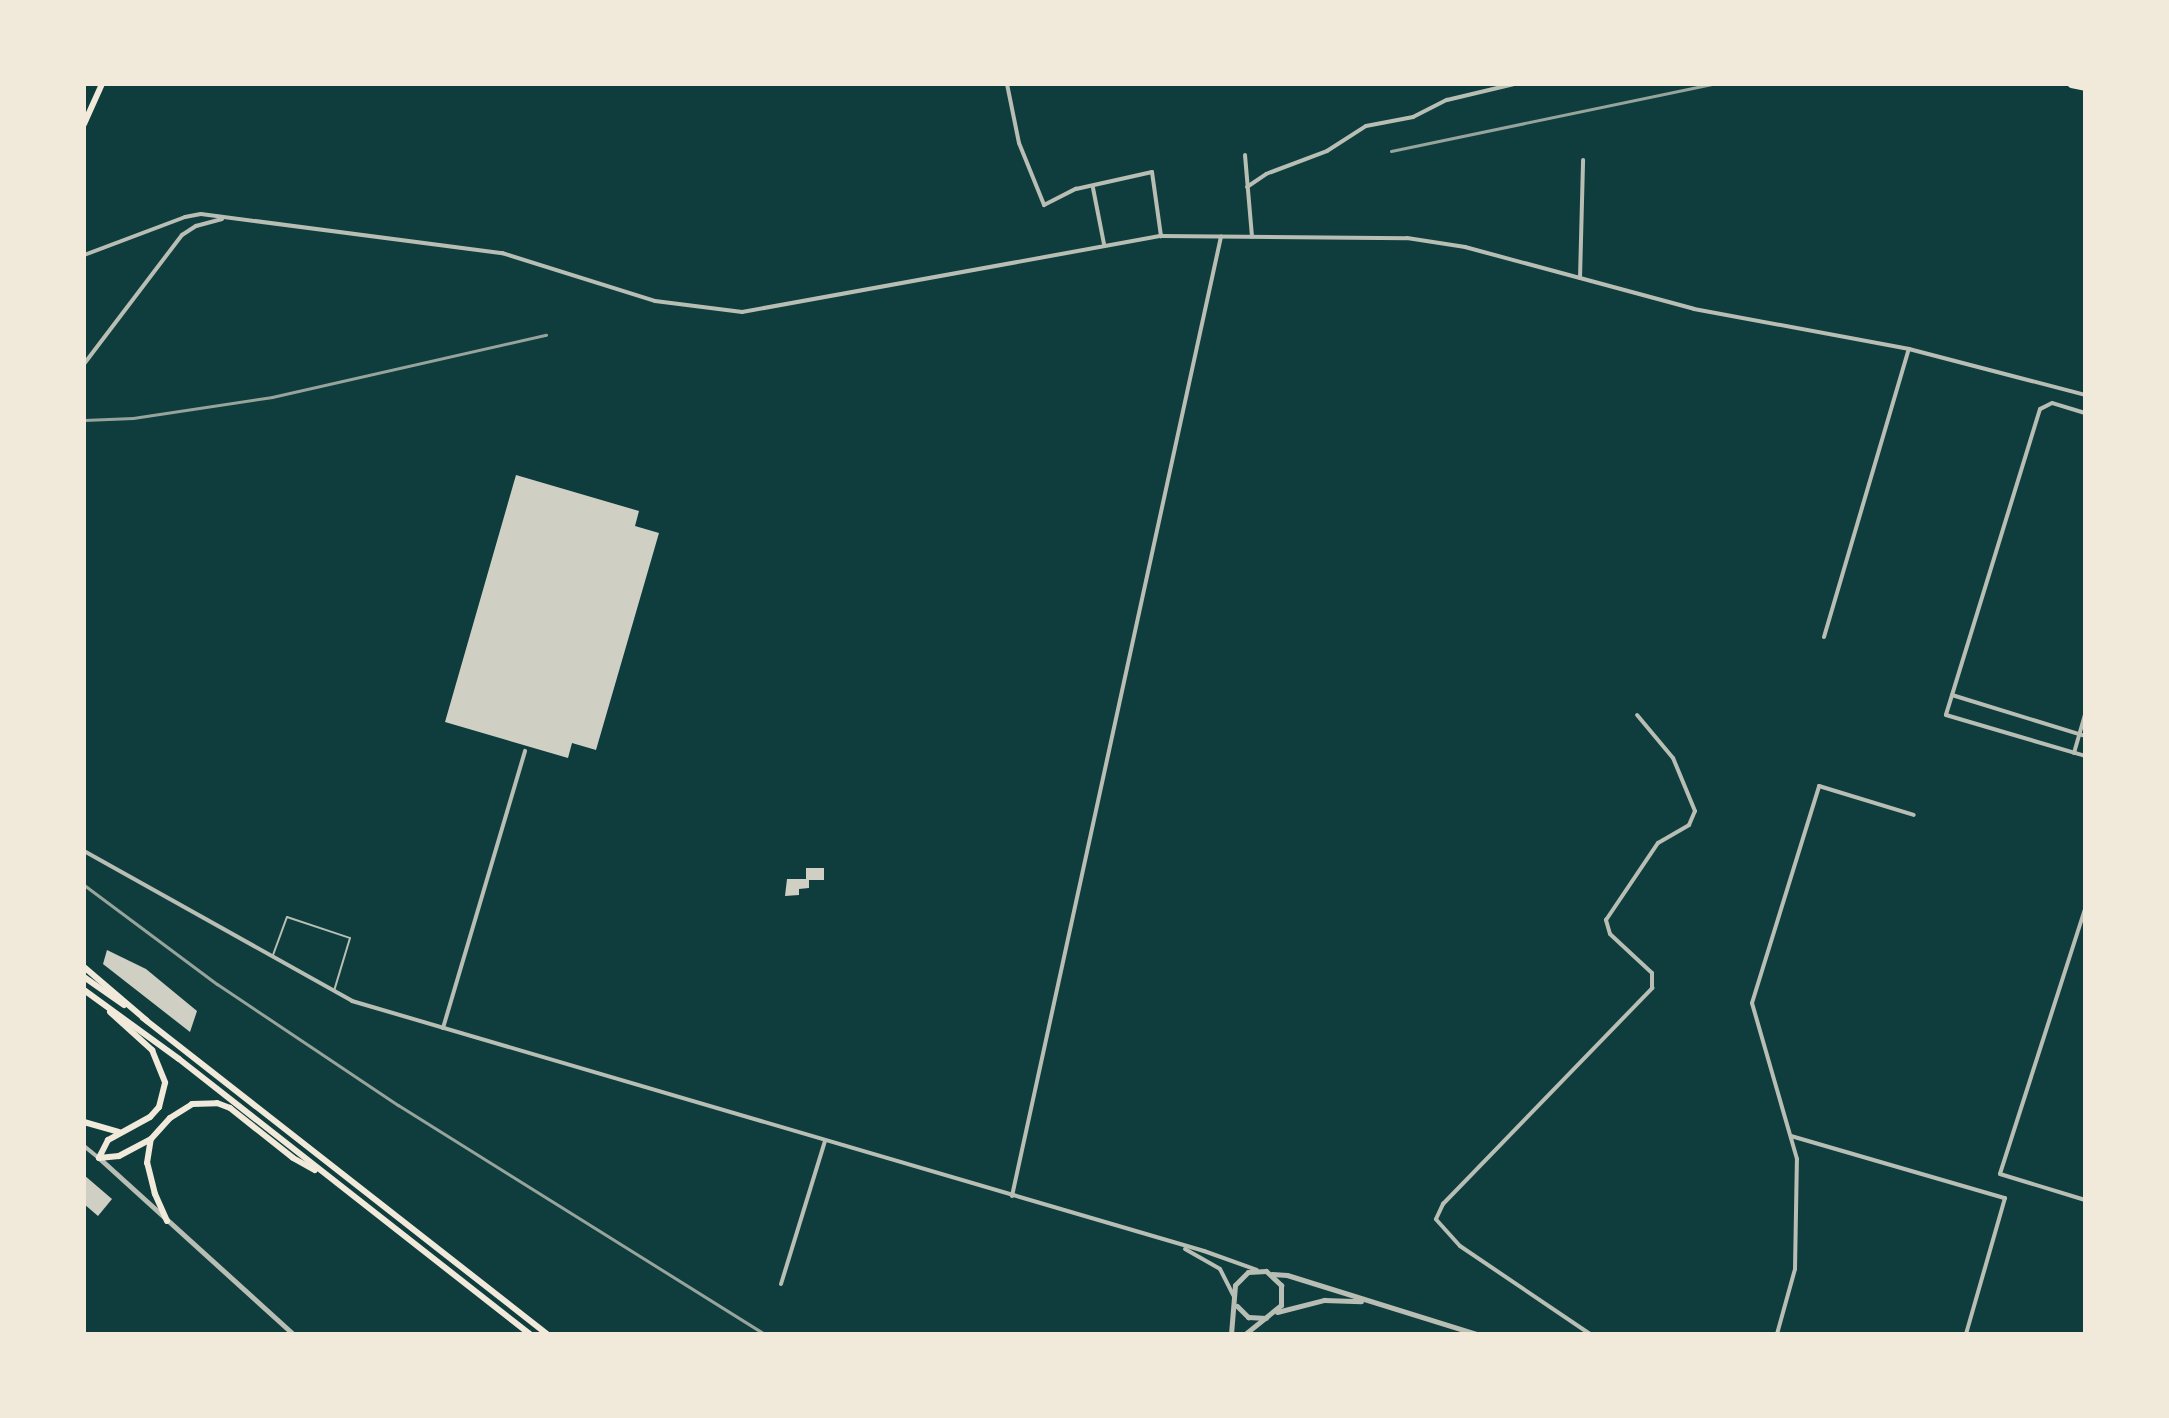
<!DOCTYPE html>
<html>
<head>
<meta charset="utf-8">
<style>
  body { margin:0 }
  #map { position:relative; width:2169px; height:1418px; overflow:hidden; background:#0f3d3e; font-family:"IBM Plex Sans",sans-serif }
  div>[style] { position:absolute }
  .building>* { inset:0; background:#cfcfc3 }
  .service>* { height:2px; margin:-1px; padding:0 1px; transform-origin:1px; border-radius:1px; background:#b8beb3 }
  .minor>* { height:4px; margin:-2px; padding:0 2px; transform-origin:2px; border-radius:2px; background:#b8beb3 }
  .tertiary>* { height:5px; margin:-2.5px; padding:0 2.5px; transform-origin:2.5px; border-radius:2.5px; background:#b8beb3 }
  .primary>* { height:6px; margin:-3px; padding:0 3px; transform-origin:3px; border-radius:3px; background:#f1e9da }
  .trunk>* { height:6px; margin:-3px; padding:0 3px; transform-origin:3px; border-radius:3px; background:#f1e9da }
  .motorway>* { height:7px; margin:-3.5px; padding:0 3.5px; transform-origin:3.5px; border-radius:3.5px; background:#f1e9da }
  .rail>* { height:3px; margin:-1.5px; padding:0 1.5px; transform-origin:1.5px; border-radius:1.5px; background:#97a49c }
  span { translate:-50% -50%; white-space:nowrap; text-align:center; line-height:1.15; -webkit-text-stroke:8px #f1e9da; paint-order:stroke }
  .frame { position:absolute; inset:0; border:86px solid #f1e9da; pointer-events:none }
</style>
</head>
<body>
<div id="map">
  <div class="building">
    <div style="clip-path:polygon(516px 475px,639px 511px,635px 526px,659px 533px,596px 750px,572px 743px,568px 758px,445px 722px)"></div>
    <div style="clip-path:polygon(806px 868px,824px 868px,824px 880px,809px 880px,809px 888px,799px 889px,799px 895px,785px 896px,787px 879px,806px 879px)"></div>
    <div style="clip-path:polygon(107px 950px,146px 969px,197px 1011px,190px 1032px,103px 964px)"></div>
    <div style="clip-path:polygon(84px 1175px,112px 1199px,98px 1216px,84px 1204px)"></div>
  </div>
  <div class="service">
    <div style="left:273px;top:955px;width:40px;rotate:-69.8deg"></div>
    <div style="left:287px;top:917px;width:66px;rotate:18.4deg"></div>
    <div style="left:350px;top:938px;width:55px;rotate:106.8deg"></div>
  </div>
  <div class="minor">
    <div style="left:1007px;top:84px;width:60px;rotate:78.5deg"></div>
    <div style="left:1019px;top:143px;width:67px;rotate:68deg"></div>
    <div style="left:1044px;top:205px;width:36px;rotate:-27deg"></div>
    <div style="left:1076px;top:189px;width:78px;rotate:-12.6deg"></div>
    <div style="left:1152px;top:172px;width:65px;rotate:82deg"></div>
    <div style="left:1245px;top:155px;width:82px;rotate:85.1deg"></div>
    <div style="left:1247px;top:187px;width:23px;rotate:-34deg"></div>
    <div style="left:1266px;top:174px;width:65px;rotate:-20.7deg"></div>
    <div style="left:1327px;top:151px;width:46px;rotate:-32.7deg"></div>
    <div style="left:1366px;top:126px;width:48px;rotate:-10.8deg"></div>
    <div style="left:1413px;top:117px;width:38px;rotate:-27deg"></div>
    <div style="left:1447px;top:100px;width:69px;rotate:-13.4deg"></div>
    <div style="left:1093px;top:188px;width:57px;rotate:78.9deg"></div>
    <div style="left:84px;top:255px;width:108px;rotate:-20.6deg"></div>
    <div style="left:185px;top:217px;width:16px;rotate:-11deg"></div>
    <div style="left:201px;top:214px;width:304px;rotate:7.4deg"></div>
    <div style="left:502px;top:253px;width:160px;rotate:17.4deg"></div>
    <div style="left:655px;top:301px;width:88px;rotate:7.2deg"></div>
    <div style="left:742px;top:312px;width:426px;rotate:-10.3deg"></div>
    <div style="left:1161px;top:236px;width:246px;rotate:0.5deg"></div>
    <div style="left:1407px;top:238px;width:59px;rotate:8.8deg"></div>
    <div style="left:1465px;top:247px;width:237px;rotate:15.1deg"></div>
    <div style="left:1694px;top:309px;width:219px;rotate:10.5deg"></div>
    <div style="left:1909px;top:349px;width:182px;rotate:14.6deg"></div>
    <div style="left:1580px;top:278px;width:118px;rotate:-88.5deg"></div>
    <div style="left:84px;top:364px;width:162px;rotate:-52.8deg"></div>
    <div style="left:182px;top:235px;width:17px;rotate:-33deg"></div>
    <div style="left:196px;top:226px;width:27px;rotate:-15deg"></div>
    <div style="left:2085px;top:413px;width:34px;rotate:-163deg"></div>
    <div style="left:2052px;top:403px;width:13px;rotate:153deg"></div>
    <div style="left:2040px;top:409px;width:320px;rotate:107.1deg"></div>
    <div style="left:1946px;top:715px;width:145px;rotate:16.4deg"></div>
    <div style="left:1824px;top:637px;width:300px;rotate:-73.6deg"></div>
    <div style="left:1952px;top:695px;width:139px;rotate:17.1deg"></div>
    <div style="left:2074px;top:753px;width:40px;rotate:-74deg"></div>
    <div style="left:84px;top:851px;width:307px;rotate:29.2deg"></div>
    <div style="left:352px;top:1001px;width:888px;rotate:16.35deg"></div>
    <div style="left:1204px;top:1251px;width:56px;rotate:19.7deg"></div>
    <div style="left:2085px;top:909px;width:278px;rotate:107.8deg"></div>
    <div style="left:2000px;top:1174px;width:89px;rotate:17deg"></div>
    <div style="left:443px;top:1028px;width:289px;rotate:-73.5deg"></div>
    <div style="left:1791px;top:1136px;width:223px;rotate:16.2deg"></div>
    <div style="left:2005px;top:1198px;width:141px;rotate:106deg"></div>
    <div style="left:84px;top:1146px;width:19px;rotate:39deg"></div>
    <div style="left:1012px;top:1196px;width:982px;rotate:-77.71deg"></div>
    <div style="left:1185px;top:1249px;width:40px;rotate:29.7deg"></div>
    <div style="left:1220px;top:1269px;width:30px;rotate:63deg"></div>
    <div style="left:781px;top:1284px;width:150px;rotate:-72.9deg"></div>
    <div style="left:1590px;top:1334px;width:157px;rotate:-145.9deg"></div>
    <div style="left:1460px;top:1246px;width:36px;rotate:-132deg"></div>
    <div style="left:1436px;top:1219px;width:17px;rotate:-65deg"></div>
    <div style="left:1443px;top:1204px;width:301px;rotate:-45.9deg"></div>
    <div style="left:1652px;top:988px;width:15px;rotate:-90deg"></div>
    <div style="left:1652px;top:973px;width:57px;rotate:-137.1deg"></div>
    <div style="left:1610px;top:934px;width:15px;rotate:-106deg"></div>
    <div style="left:1606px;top:920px;width:93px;rotate:-56deg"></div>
    <div style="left:1658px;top:843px;width:36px;rotate:-30deg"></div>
    <div style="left:1689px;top:825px;width:15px;rotate:-67deg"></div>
    <div style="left:1695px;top:811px;width:57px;rotate:-112.5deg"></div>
    <div style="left:1673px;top:758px;width:56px;rotate:-129.9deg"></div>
    <div style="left:1777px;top:1334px;width:67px;rotate:-74.5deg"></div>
    <div style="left:1795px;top:1269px;width:110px;rotate:-89deg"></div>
    <div style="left:1797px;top:1159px;width:162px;rotate:-106.1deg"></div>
    <div style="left:1752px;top:1003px;width:227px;rotate:-72.8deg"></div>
    <div style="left:1819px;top:786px;width:99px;rotate:17deg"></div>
  </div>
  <div class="tertiary">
    <div style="left:99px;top:1158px;width:262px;rotate:42.2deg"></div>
    <div style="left:1272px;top:1274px;width:15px;rotate:4deg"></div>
    <div style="left:1287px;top:1275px;width:198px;rotate:17.3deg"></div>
    <div style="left:1237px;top:1306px;width:16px;rotate:45deg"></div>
    <div style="left:1248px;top:1317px;width:18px;rotate:3deg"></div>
    <div style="left:1277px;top:1312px;width:49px;rotate:-14.3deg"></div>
    <div style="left:1324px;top:1300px;width:37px;rotate:2deg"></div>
    <div style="left:1231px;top:1334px;width:49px;rotate:-85.3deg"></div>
    <div style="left:1235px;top:1285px;width:18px;rotate:-45deg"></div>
    <div style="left:1248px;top:1272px;width:18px;rotate:-3deg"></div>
    <div style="left:1266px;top:1271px;width:21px;rotate:43deg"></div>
    <div style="left:1281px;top:1285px;width:20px;rotate:90deg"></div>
    <div style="left:1281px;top:1305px;width:46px;rotate:141.1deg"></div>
  </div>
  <div class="primary">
    <div style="left:84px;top:977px;width:49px;rotate:35deg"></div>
    <div style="left:84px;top:990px;width:117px;rotate:36deg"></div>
    <div style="left:179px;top:1059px;width:446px;rotate:38.1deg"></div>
    <div style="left:110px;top:1012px;width:57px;rotate:42.1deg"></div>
    <div style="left:152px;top:1050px;width:35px;rotate:68deg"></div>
    <div style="left:165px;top:1083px;width:25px;rotate:104deg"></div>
    <div style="left:159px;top:1107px;width:13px;rotate:132deg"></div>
    <div style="left:150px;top:1117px;width:48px;rotate:151.3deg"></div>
    <div style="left:108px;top:1140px;width:20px;rotate:117deg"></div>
    <div style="left:99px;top:1158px;width:20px;rotate:-6deg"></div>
    <div style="left:119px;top:1156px;width:36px;rotate:-28deg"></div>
    <div style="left:143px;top:1018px;width:513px;rotate:38.03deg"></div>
    <div style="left:84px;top:1122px;width:36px;rotate:16deg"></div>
    <div style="left:167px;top:1221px;width:30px;rotate:-114deg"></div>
    <div style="left:155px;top:1194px;width:32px;rotate:-104deg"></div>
    <div style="left:147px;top:1163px;width:24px;rotate:-81deg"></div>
    <div style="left:151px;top:1139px;width:28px;rotate:-48deg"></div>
    <div style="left:170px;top:1118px;width:26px;rotate:-32deg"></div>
    <div style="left:192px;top:1104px;width:25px;rotate:-2deg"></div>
    <div style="left:217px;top:1103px;width:14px;rotate:21deg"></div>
    <div style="left:230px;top:1108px;width:80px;rotate:38.4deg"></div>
    <div style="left:293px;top:1158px;width:25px;rotate:29deg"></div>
  </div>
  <div class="trunk">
    <div style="left:84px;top:124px;width:44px;rotate:-65.8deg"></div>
    <div style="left:84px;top:967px;width:82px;rotate:40.5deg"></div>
  </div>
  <div class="motorway">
    <div style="left:2071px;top:84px;width:14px;rotate:12deg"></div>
  </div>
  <div class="rail">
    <div style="left:1391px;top:151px;width:329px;rotate:-11.8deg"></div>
    <div style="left:84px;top:420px;width:49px;rotate:-2.3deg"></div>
    <div style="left:133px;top:418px;width:141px;rotate:-8.6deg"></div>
    <div style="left:272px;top:397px;width:281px;rotate:-12.8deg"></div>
    <div style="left:84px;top:885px;width:166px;rotate:36.7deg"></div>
    <div style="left:217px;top:984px;width:218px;rotate:33.8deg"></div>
    <div style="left:398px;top:1105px;width:433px;rotate:32deg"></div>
  </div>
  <div class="frame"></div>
</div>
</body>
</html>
